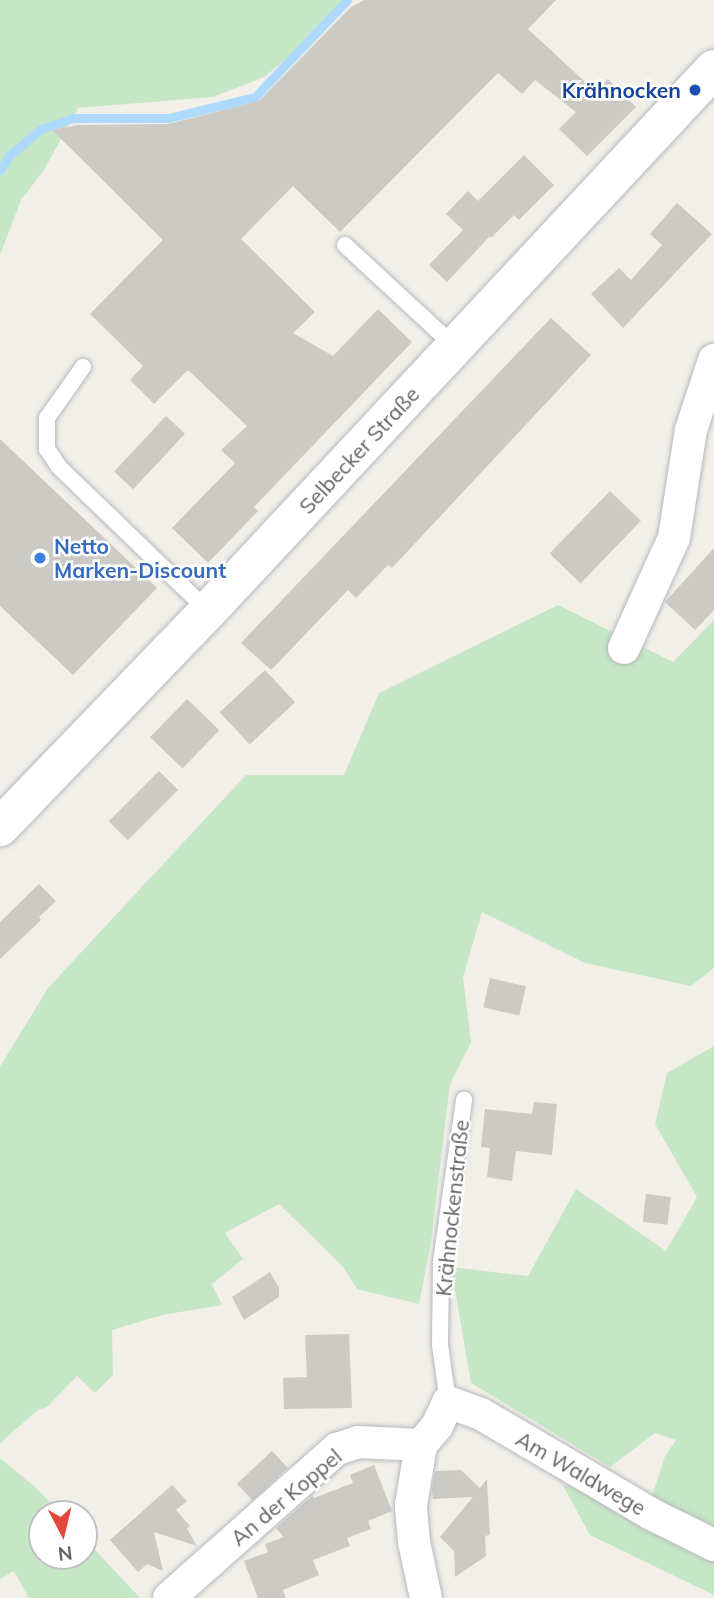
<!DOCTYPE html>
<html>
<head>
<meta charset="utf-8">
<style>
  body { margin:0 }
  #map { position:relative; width:714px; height:1598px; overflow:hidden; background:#f1efe8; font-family:Mulish,sans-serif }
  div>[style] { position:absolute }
  .green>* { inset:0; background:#c6e7c6 }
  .stream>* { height:9px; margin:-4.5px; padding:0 4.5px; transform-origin:4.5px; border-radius:4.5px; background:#addafc }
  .building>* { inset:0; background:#cccac4; transform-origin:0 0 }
  .roads { filter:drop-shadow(0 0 2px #b5b8bc) drop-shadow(0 0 2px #b5b8bc) }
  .service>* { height:16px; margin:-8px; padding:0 8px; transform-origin:8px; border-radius:8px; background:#fff }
  .minor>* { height:32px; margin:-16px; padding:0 16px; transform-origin:16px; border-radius:16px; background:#fff }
  .secondary>* { height:38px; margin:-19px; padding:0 19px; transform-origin:19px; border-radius:19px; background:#fff }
  .dots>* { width:19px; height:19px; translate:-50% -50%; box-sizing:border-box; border:4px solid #fff; border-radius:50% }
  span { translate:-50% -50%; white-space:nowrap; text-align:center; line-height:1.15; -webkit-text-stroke:5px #fff; paint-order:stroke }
  .transit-label { font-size:21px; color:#164399; font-weight:700 }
  .right { translate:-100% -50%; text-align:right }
  .street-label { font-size:21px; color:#5f6367 }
  .shop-label { font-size:21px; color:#366cbe; font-weight:700 }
  .left { translate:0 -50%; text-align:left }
  .north { position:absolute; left:28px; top:1500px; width:70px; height:70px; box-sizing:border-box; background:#fff; border:2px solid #bfc1c2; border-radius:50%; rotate:173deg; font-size:19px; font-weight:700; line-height:28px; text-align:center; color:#5f6367 }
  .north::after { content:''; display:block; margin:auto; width:24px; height:32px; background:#e4473b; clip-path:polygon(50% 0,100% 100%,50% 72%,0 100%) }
</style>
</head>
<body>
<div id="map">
  <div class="green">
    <div style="clip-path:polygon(0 0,344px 0,293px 54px,264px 77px,213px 97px,78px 108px,44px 170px,21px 200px,0 255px)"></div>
    <div style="clip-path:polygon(558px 605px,673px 662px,714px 620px,714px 968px,691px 986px,585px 963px,482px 912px,463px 977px,471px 1042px,450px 1084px,431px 1242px,419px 1304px,357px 1289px,343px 1267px,279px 1204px,225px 1233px,243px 1259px,212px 1284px,222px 1305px,162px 1315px,112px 1330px,113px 1375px,95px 1393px,77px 1376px,47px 1407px,38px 1410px,0 1443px,0 1067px,48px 988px,246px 775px,344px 775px,379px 693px)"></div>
    <div style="clip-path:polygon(714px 1046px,714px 1595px,590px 1535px,562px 1484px,617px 1503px,645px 1518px,665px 1456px,676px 1440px,655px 1433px,610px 1467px,471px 1383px,451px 1267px,528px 1276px,576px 1189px,666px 1251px,697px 1197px,655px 1124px,667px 1073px)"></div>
    <div style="clip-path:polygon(0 1458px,35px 1487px,61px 1514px,42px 1514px,42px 1556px,84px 1556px,84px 1538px,140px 1598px,29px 1598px,14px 1571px,0 1579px)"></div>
  </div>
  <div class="stream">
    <div style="left:0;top:170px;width:18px;rotate:-56deg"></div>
    <div style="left:10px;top:155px;width:40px;rotate:-40deg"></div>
    <div style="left:41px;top:129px;width:34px;rotate:-19deg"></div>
    <div style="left:73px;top:118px;width:95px"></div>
    <div style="left:168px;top:118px;width:89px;rotate:-13.6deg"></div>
    <div style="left:255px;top:97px;width:134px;rotate:-46.5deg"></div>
  </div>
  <div class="building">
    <div style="clip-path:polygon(364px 0,556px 0,528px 29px,596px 92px,608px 79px,636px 107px,587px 156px,559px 129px,576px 112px,535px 80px,522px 94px,498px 73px,340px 232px,293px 186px,241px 239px,315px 312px,293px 333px,333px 356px,378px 309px,412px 342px,254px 507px,258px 511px,208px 563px,172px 528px,235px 463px,221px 450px,247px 426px,188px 370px,154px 404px,130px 380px,143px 366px,90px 314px,163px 240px,52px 130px,77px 125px,168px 124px,259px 101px,351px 7px)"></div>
    <div style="clip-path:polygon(524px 155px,554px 185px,519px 220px,514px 215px,491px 238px,490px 236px,447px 282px,429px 265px,463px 230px,446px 214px,468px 191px,478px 201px)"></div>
    <div style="clip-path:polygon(677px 203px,712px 234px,623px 328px,591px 294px,619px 268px,631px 280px,662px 245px,650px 234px)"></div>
    <div style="clip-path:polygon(551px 318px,591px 355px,392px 568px,388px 565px,356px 598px,348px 590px,271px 670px,241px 643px)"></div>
    <div style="left:166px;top:416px;width:26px;height:76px;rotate:43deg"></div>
    <div style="clip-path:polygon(0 439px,157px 588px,73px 675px,0 606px)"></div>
    <div style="left:610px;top:491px;width:43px;height:87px;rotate:44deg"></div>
    <div style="clip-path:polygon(714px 548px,714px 610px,695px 630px,665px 602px)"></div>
    <div style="left:265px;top:670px;width:44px;height:62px;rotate:47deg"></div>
    <div style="left:187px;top:699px;width:45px;height:53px;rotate:44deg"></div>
    <div style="left:159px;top:771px;width:27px;height:71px;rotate:45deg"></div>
    <div style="clip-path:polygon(39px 884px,56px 901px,39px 917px,41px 920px,0 959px,0 922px)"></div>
    <div style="left:490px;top:978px;width:37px;height:30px;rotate:13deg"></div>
    <div style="clip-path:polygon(534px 1102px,557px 1104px,552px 1155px,516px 1151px,512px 1181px,487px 1177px,490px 1148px,481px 1147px,485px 1109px,532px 1114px)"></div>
    <div style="left:646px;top:1194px;width:25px;height:28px;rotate:7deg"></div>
    <div style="clip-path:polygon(270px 1272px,279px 1288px,279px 1297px,244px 1320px,232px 1297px)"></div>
    <div style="clip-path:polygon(349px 1334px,352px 1408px,284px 1409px,283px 1378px,307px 1377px,305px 1335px)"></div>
    <div style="left:272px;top:1451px;width:23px;height:48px;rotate:47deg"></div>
    <div style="clip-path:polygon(374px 1465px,392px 1511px,368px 1521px,371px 1529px,347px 1538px,350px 1546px,313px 1560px,319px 1575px,283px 1590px,286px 1598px,258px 1598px,244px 1561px,268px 1552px,265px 1544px,284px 1537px,276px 1528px,312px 1496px,314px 1498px,353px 1483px,350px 1475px)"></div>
    <div style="clip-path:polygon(461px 1470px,480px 1488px,487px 1479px,490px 1535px,485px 1536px,486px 1556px,455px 1577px,454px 1551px,440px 1537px,473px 1497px,433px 1499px,432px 1490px,435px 1471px)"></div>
    <div style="clip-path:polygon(172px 1485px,187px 1501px,176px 1510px,190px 1526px,187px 1529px,197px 1546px,154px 1532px,163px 1571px,147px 1564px,138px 1572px,110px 1540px)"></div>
  </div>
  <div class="roads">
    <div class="service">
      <div style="left:345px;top:245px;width:150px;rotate:42.8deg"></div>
      <div style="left:83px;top:367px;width:62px;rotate:125.2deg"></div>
      <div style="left:47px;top:418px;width:31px;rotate:90deg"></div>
      <div style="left:47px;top:449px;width:22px;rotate:56deg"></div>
      <div style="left:59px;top:467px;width:207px;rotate:44deg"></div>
      <div style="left:448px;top:1402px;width:58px;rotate:-98deg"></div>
      <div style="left:440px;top:1345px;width:83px;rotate:-89.3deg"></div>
      <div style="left:441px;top:1262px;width:164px;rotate:-81.9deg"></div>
    </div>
    <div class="minor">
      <div style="left:624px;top:648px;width:121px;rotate:-65.6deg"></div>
      <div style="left:674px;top:538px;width:109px;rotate:-81.1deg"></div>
      <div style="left:691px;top:430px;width:74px;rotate:-71.8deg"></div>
      <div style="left:169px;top:1598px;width:225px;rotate:-41.6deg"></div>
      <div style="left:337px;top:1449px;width:22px;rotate:-18deg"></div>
      <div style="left:358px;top:1442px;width:63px;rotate:2.7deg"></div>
      <div style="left:426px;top:1598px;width:57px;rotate:-102.1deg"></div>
      <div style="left:414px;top:1542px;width:37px;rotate:-95deg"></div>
      <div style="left:411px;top:1505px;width:61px;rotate:-80.5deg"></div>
      <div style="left:421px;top:1445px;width:25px;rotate:-50deg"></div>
      <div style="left:437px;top:1426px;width:26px;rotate:-65deg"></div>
      <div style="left:448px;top:1402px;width:35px;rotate:20deg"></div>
      <div style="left:481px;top:1414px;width:199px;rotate:30.4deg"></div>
      <div style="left:653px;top:1515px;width:68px;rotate:26.2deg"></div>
    </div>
    <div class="secondary">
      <div style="left:0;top:827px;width:300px;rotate:-46.1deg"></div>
      <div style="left:208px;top:611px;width:741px;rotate:-46.97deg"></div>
    </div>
  </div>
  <div class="dots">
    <div style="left:695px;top:90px;background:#1a4fb4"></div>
    <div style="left:40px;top:558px;background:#3f7fe0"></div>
  </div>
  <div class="transit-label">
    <span class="right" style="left:681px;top:90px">Krähnocken</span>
  </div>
  <div class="street-label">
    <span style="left:359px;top:450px;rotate:-47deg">Selbecker Straße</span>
    <span style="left:452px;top:1208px;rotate:-84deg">Krähnockenstraße</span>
    <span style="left:581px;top:1473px;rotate:30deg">Am Waldwege</span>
    <span style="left:286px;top:1497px;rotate:-40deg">An der Koppel</span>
  </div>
  <div class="shop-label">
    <span class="left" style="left:54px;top:558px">Netto<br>Marken-Discount</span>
  </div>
  <div class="north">N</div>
</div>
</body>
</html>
